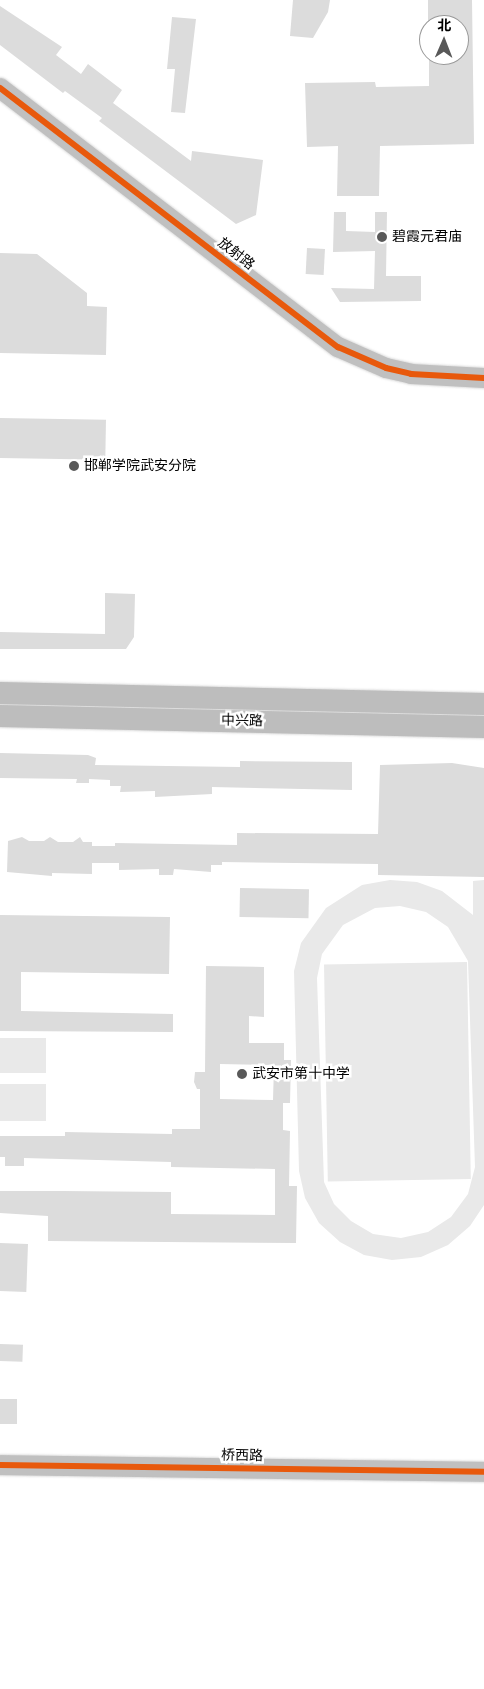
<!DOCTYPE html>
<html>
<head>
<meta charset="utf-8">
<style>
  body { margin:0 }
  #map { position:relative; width:484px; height:1689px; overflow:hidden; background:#fff; font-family:"Sofia Sans Condensed","Noto Sans SC",sans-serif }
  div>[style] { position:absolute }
  .green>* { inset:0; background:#e9e9e9; transform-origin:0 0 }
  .building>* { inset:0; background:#dcdcdc; transform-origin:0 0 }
  .roads { filter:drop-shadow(0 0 1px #dbdbdb) drop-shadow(0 0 1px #dbdbdb) }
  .secondary>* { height:20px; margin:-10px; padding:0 10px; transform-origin:10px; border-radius:10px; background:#c0c0c0 }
  .primary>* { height:22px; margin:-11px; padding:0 11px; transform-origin:11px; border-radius:11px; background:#bdbdbd }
  .cycleway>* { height:6px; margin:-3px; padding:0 3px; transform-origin:3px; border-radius:3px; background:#e8590c }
  .dots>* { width:14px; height:14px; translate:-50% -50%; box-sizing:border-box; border:2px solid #fff; border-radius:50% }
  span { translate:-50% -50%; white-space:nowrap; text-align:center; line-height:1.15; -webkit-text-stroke:5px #fff; paint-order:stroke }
  .poi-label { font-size:14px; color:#000 }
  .left { translate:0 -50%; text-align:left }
  .street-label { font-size:14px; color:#000 }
  .north { position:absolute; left:419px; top:15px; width:50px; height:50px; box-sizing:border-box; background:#fff; border:1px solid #999; border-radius:50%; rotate:1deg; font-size:14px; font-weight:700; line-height:20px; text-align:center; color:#000 }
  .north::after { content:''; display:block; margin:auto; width:18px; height:22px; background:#595959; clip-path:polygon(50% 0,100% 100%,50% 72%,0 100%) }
</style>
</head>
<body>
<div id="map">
  <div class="green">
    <div style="clip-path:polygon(evenodd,390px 880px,417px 882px,442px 891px,473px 915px,473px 881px,484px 880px,484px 1205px,470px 1226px,448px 1245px,421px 1257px,392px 1260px,364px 1255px,340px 1242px,319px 1223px,305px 1198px,299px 1171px,294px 971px,301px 943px,326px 908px,362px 885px,390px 880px,400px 906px,426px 912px,448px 927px,468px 961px,475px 1167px,468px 1194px,451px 1217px,428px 1232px,401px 1238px,373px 1234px,351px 1221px,334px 1204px,324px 1182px,317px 978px,322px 954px,343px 925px,375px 908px,400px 906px)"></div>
    <div style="left:467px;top:962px;width:217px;height:143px;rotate:89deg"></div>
    <div style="left:0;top:1038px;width:46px;height:35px"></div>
    <div style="left:0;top:1084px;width:46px;height:37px"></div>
  </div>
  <div class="building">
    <div style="clip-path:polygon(293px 0,330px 0,328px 12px,313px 38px,290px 36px)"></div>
    <div style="clip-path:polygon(428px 0,472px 0,474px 144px,380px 146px,379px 196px,337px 196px,338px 146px,307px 147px,305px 83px,375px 82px,376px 87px,429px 86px,429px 55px,459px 55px,459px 25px,428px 25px)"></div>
    <div style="clip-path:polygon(0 6px,62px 47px,56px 55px,81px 74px,88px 64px,122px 90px,113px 103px,191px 161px,192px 151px,263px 160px,256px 215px,236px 224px,99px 121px,102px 118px,65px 91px,63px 93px,0 45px)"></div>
    <div style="clip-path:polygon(172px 17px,196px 19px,185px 113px,171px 112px,175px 69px,167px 69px)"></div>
    <div style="clip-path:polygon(334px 212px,346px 212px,346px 231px,375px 232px,375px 212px,387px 212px,386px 276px,421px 276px,421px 301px,340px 302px,331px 288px,374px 289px,375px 251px,333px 252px)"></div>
    <div style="left:307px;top:248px;width:18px;height:26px;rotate:3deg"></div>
    <div style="clip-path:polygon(0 253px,37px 254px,87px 293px,87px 306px,107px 307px,106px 355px,0 353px)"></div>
    <div style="left:0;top:418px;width:106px;height:40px;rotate:1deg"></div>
    <div style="clip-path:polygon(105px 593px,135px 594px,134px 637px,126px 649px,0 649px,0 632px,105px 634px)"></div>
    <div style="clip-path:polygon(0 753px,88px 755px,96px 758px,95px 765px,240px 767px,240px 761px,352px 762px,352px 790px,212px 787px,212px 794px,155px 797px,155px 791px,120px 792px,121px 786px,110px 786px,110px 780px,89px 779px,89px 783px,76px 783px,77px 779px,0 778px)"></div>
    <div style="clip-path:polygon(452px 763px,484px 768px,484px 877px,378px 875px,378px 864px,222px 862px,222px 865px,211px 865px,211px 872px,174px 869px,173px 875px,159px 875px,159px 869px,119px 870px,119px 863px,92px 863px,92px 874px,52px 873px,52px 876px,7px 872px,8px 841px,22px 837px,29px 841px,44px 841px,50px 837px,58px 842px,73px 842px,80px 837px,83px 842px,92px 842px,92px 846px,115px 846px,115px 843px,237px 845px,237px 833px,378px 834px,380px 765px)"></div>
    <div style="left:240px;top:888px;width:69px;height:29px;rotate:1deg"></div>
    <div style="clip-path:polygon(0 915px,170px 917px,169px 974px,21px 972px,21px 1011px,173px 1014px,173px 1032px,0 1031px)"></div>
    <div style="clip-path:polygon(evenodd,206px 966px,264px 967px,264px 1017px,249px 1016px,249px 1043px,284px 1043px,284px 1060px,291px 1060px,290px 1103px,283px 1103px,283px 1130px,290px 1131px,289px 1186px,297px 1186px,296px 1243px,48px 1241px,48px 1216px,0 1213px,0 1191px,63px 1191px,171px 1192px,171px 1214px,275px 1215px,275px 1169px,171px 1167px,171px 1162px,24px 1158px,24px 1166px,5px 1166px,5px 1157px,0 1157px,0 1136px,65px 1136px,65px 1132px,172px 1134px,172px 1129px,200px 1129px,200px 1089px,197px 1089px,194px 1082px,195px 1072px,205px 1072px,206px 966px,220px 1064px,274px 1065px,273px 1100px,220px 1099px,220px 1064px)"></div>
    <div style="left:0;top:1243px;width:28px;height:48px;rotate:2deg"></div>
    <div style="left:0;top:1344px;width:23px;height:17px;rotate:2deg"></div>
    <div style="left:0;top:1399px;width:17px;height:25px"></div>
  </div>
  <div class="roads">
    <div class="secondary">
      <div style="left:0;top:88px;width:426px;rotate:37.5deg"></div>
      <div style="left:338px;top:347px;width:52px;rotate:23.6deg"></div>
      <div style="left:386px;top:368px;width:26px;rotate:13deg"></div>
      <div style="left:411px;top:374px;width:73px;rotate:3.1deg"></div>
      <div style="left:0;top:1465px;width:484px;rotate:0.8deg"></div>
    </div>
    <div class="primary">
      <div style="left:0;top:693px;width:484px;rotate:1.3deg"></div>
      <div style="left:0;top:716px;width:484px;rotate:1.3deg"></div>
    </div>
  </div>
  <div class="cycleway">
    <div style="left:0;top:88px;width:426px;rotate:37.5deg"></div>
    <div style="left:338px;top:347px;width:52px;rotate:23.6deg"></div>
    <div style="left:386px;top:368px;width:26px;rotate:13deg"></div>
    <div style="left:411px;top:374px;width:73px;rotate:3.1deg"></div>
    <div style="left:0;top:1465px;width:484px;rotate:0.8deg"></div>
  </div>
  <div class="dots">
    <div style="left:382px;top:237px;background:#595959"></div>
    <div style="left:74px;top:466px;background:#595959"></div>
    <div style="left:242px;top:1074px;background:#595959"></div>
  </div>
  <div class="poi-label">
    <span class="left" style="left:392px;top:237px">碧霞元君庙</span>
    <span class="left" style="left:84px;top:466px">邯郸学院武安分院</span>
    <span class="left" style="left:252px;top:1074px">武安市第十中学</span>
  </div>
  <div class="street-label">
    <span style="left:236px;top:254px;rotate:38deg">放射路</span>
    <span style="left:242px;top:721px;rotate:1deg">中兴路</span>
    <span style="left:242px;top:1456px;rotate:1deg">桥西路</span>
  </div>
  <div class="north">北</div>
</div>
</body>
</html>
